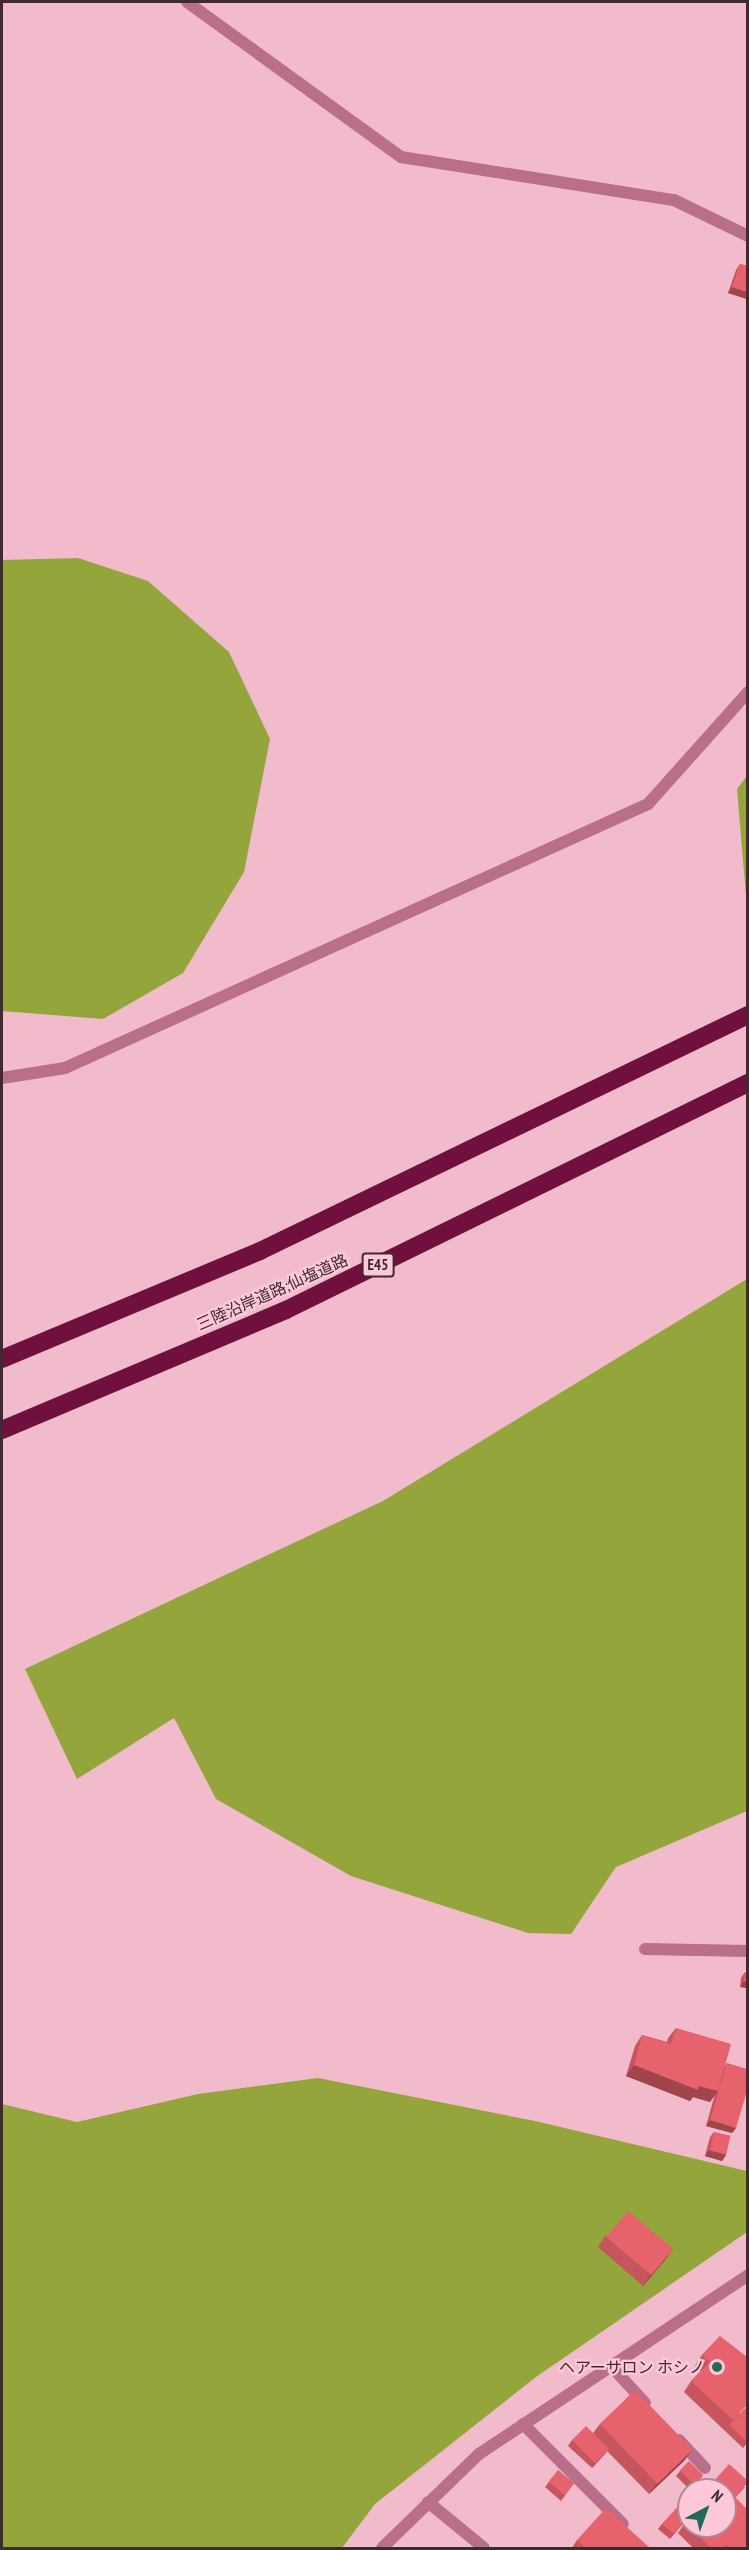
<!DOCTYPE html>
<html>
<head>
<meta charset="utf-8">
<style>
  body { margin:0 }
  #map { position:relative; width:749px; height:2550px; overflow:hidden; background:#f1bbcc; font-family:"PT Sans Narrow","Noto Sans JP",sans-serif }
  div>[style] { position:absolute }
  .forest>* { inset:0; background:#94a53c }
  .minor>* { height:12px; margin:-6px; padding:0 6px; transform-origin:6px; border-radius:6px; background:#b96e89 }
  .tertiary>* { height:12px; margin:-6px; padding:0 6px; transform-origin:6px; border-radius:6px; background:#b96e89 }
  .motorway>* { height:18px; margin:-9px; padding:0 9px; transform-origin:9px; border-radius:9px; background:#70103e }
  .wall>* { inset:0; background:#c6555e }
  .shaded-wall>* { inset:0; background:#a1454c }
  .building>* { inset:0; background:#e6636d; transform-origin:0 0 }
  .dots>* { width:16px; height:16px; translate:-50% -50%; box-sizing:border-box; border:3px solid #fec8d9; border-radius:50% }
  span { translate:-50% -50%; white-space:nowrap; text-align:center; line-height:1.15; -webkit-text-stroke:4.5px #fec8d9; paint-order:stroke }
  .shield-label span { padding:2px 4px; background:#fec8d9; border:2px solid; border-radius:4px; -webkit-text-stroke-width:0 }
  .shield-label { font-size:15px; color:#3e2a31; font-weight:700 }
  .street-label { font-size:16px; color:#3e2a31 }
  .poi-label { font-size:16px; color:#3e2a31 }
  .right { translate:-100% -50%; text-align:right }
  .frame { position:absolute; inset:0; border:3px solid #3e2a31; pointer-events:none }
  .north { position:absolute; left:677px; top:2478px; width:60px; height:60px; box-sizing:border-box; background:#fec8d9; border:2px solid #b18996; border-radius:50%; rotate:41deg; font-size:16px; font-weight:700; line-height:24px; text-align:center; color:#3e2a31 }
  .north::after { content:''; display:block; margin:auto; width:21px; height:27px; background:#24695c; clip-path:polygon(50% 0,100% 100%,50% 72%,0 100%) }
</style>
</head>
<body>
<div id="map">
  <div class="forest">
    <div style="clip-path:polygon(78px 558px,148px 581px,229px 652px,270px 739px,244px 872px,183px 973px,103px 1019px,2px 1011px,2px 560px)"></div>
    <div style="clip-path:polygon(747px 776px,747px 907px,737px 789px)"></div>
    <div style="clip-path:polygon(747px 1279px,747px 1811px,616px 1867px,571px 1934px,528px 1933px,351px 1876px,216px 1799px,174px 1718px,77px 1779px,25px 1669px,383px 1501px)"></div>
    <div style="clip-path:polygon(318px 2078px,535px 2121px,747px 2171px,747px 2232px,536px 2377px,375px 2504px,342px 2548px,2px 2548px,2px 2104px,77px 2122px,198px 2094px)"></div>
  </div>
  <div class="minor">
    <div style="left:187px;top:2px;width:264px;rotate:35.9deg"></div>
    <div style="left:401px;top:157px;width:276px;rotate:9deg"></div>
    <div style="left:674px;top:200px;width:82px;rotate:25.9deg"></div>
    <div style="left:2px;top:1078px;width:64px;rotate:-9deg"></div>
    <div style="left:65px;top:1068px;width:640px;rotate:-24.36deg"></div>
    <div style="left:648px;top:804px;width:150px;rotate:-48.2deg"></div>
    <div style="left:645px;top:1949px;width:103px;rotate:1.1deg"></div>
    <div style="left:611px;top:2366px;width:50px;rotate:47.4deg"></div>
    <div style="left:523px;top:2424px;width:141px;rotate:45deg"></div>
    <div style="left:679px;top:2440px;width:38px;rotate:47deg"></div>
    <div style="left:428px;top:2502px;width:72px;rotate:39.4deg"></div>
  </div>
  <div class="tertiary">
    <div style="left:382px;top:2548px;width:135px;rotate:-44.1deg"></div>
    <div style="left:479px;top:2454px;width:323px;rotate:-33.6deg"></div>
  </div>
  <div class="motorway">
    <div style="left:2px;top:1359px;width:280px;rotate:-22.7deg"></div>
    <div style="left:260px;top:1251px;width:542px;rotate:-25.81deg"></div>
    <div style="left:2px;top:1430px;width:308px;rotate:-22.9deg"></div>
    <div style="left:286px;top:1310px;width:515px;rotate:-26.17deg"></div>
  </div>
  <div class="wall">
    <div style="clip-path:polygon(740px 264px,747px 266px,747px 299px,728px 293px,736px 270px)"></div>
    <div style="clip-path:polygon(745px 1972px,747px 1972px,747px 1988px,740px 1987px,741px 1978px)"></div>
    <div style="clip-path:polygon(676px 2028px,725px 2066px,727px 2063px,736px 2128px,732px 2133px,706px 2126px,715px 2094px,710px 2102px,693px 2097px,690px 2101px,626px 2076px,635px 2046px,642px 2035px,667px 2042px,668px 2038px)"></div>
    <div style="clip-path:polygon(714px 2132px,726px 2155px,722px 2161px,705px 2156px,710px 2137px)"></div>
    <div style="clip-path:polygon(605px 2236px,673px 2249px,665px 2260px,643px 2286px,598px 2247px)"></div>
    <div style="clip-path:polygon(720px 2336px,747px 2443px,743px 2448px,684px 2392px,691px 2381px,701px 2371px,695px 2366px,702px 2355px)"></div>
    <div style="clip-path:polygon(600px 2424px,692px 2450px,684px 2461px,649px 2494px,607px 2451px,592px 2468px,568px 2446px,572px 2440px,593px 2433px)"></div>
    <div style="clip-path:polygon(680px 2471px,703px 2475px,699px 2481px,690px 2490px,676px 2476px)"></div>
    <div style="clip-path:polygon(714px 2481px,745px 2487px,735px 2498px,747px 2548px,693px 2548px,678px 2533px,685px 2523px,725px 2490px,714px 2490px,711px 2485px)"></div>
    <div style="clip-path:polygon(549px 2482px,574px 2483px,561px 2501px,545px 2487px)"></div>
    <div style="clip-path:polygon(689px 2497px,689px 2517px,670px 2539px,658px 2529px,662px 2524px,683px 2504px)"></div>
    <div style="clip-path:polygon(577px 2540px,650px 2548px,572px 2548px)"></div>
  </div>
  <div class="shaded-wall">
    <div style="clip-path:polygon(732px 287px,747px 292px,747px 299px,728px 293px)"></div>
    <div style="clip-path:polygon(744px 1981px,747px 1982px,747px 1988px,740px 1987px)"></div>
    <div style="clip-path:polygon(634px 2065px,699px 2086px,718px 2091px,710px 2102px,693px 2097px,690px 2101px,626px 2076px)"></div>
    <div style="clip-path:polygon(710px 2120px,736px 2128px,732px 2133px,706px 2126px)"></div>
    <div style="clip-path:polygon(709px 2150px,726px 2155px,722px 2161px,705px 2156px)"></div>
    <div style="clip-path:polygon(673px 2249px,665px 2260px,643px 2286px,650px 2275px)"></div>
    <div style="clip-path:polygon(609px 2449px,605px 2454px,592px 2468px,596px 2462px)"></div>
    <div style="clip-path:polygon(692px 2450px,684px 2461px,649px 2494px,657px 2483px)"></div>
  </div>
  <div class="building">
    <div style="clip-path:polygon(740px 264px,747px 266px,747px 292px,732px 287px)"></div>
    <div style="clip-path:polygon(745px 1972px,747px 1972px,747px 1982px,744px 1981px)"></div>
    <div style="clip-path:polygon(676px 2028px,731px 2044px,718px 2091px,699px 2086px,698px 2090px,634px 2065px,642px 2035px,671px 2044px)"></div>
    <div style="clip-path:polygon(727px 2063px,747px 2069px,747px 2091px,736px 2128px,710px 2120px)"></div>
    <div style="left:714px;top:2132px;width:17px;height:19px;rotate:13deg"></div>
    <div style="left:628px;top:2211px;width:59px;height:34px;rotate:40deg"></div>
    <div style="clip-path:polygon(720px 2336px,747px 2357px,747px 2405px,733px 2420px,691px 2381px,710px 2362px,702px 2355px)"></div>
    <div style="left:635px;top:2390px;width:83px;height:49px;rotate:46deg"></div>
    <div style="clip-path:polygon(747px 2406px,747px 2442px,729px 2425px)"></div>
    <div style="left:586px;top:2426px;width:33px;height:20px;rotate:45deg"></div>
    <div style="left:689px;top:2461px;width:20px;height:13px;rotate:45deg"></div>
    <div style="clip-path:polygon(729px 2464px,747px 2480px,747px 2483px,735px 2497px,723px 2485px,721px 2487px,714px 2481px)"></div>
    <div style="left:558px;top:2470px;width:21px;height:15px;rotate:39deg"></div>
    <div style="clip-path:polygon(705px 2479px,714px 2488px,712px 2490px,695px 2490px)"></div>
    <div style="clip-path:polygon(723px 2485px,747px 2509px,747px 2548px,730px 2548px,726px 2545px,722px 2548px,711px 2548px,685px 2523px,689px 2519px,689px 2526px,725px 2526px,725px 2490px,718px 2490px)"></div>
    <div style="clip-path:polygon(689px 2497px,689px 2506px,684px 2502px)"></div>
    <div style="clip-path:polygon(681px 2503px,689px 2510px,689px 2516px,674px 2534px,662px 2524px)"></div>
    <div style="clip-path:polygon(606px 2508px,650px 2548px,586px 2548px,577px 2540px)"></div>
  </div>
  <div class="dots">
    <div style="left:717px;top:2367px;background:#24695c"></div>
  </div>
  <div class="shield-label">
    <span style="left:378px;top:1265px">E45</span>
  </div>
  <div class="street-label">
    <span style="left:272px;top:1292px;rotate:-24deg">三陸沿岸道路;仙塩道路</span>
  </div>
  <div class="poi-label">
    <span class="right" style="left:705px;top:2367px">ヘアーサロン ホシノ</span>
  </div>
  <div class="frame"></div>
  <div class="north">N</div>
</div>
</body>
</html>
